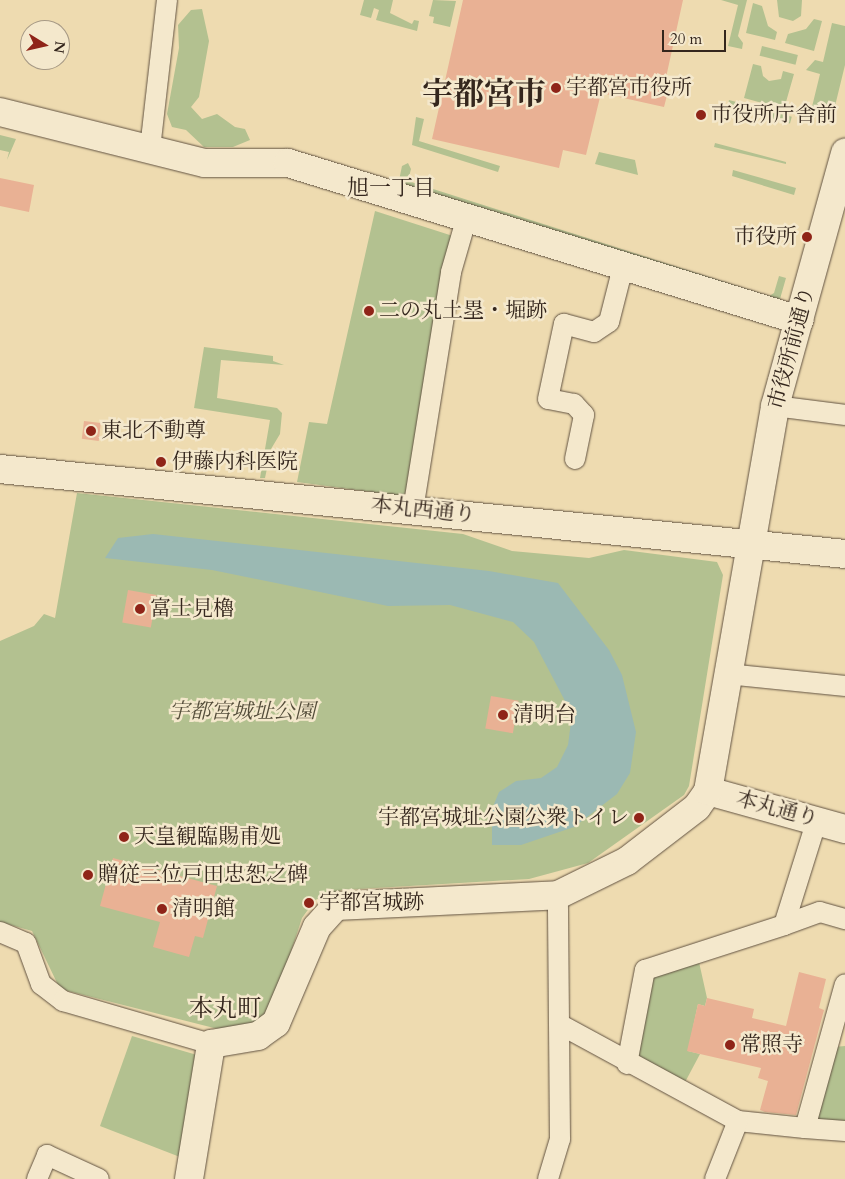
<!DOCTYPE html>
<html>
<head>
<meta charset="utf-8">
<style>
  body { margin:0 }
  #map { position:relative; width:845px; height:1179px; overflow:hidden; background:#eedbb0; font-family:Cardo,"Noto Serif JP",serif }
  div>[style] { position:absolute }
  .green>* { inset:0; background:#b3c190; transform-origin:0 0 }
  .water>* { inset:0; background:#9bb9b3 }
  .building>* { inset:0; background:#e9b194; transform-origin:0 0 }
  .roads { filter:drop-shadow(0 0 1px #625342) drop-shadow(0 0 1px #625342) }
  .street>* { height:20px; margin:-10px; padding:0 10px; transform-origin:10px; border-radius:10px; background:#f4e8cc }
  .secondary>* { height:28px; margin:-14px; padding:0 14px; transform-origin:14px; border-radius:14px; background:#f4e8cc }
  .dots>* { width:14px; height:14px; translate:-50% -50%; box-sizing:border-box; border:2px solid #f4e8cc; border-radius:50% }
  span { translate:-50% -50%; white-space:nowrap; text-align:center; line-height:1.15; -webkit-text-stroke:5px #f4e8cc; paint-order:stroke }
  .poi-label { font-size:21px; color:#34261d }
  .left { translate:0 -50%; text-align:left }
  .right { translate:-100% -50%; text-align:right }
  .street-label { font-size:21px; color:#34261d }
  .park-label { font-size:21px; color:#544d3a; font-style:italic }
  .neighbourhood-label { font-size:22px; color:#34261d }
  .quarter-label { font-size:24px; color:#34261d }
  .town-label { font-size:31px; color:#34261d; font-weight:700 }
  .north { position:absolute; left:20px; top:20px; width:50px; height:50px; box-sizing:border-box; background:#f4e8cc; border:1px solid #a79a86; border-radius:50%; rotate:99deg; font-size:14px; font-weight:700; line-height:20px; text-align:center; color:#34261d }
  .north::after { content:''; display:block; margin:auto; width:18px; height:22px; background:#8f2418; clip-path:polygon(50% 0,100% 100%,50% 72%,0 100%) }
  .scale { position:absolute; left:662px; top:30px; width:64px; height:22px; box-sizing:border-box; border:2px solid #34261d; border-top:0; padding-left:6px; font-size:15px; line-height:18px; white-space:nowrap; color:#34261d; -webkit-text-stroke:4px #f4e8cc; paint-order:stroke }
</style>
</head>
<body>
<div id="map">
  <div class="green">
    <div style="clip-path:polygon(364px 0,393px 0,390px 13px,412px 24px,414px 20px,419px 21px,417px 31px,376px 20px,379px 10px,374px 8px,371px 18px,360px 15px)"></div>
    <div style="clip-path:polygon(433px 0,456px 1px,450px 27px,433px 23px,434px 17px,429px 16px)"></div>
    <div style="clip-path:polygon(721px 0,747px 0,738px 36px,743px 43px,742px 49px,728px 46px,738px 5px)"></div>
    <div style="clip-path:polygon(777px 0,802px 0,801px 16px,793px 21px,779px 17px)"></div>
    <div style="clip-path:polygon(753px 3px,762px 6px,768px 26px,777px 32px,775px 40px,746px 33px)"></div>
    <div style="clip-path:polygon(202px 9px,209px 41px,199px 97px,191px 107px,202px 119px,217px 114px,235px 127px,245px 129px,250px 140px,233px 147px,204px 147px,186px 130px,172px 127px,167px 114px,179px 48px,178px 25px,191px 10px)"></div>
    <div style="clip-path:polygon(814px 19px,822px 21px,814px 51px,785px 43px,788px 34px,806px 29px)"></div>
    <div style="clip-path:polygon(832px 23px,845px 26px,845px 65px,835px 106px,819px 107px,816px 116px,810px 115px,820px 74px,806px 70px,815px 60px,823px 62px)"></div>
    <div style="left:762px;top:46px;width:37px;height:10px;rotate:14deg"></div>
    <div style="clip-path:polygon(753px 64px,761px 66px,763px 76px,769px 81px,781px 79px,783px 71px,794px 74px,784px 109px,744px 98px)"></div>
    <div style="left:729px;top:100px;width:65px;height:7px;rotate:15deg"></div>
    <div style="clip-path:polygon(416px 117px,424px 119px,419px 141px,500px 166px,498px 172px,412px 145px)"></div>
    <div style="clip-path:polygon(0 135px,16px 139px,7px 160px,9px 152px,0 150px)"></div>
    <div style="clip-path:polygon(715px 143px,786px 162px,786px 164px,714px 147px)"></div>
    <div style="clip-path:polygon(599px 152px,635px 160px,638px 175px,595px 164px)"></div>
    <div style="clip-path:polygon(408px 163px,411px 169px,408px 181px,769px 296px,774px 293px,779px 276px,786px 278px,780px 299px,771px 304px,398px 185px,402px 166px)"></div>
    <div style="clip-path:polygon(733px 170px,796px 188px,794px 195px,732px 176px)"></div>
    <div style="clip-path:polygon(375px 211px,456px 237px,409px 497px,297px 482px,309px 422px,327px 424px)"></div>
    <div style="clip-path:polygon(204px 347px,273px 356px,273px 361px,284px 365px,221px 360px,217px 398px,277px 408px,282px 413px,280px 434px,271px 449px,265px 478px,260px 478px,270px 420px,194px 408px)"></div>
    <div style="clip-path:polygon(77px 493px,463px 534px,512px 551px,589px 558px,624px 550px,717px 562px,723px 575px,689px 786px,684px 795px,588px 863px,529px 879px,342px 890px,315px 900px,302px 918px,275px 1001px,262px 1025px,218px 1029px,60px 989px,32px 931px,0 922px,0 641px,34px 626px,44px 614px,55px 618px)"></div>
    <div style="clip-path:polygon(699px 962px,707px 998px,705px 1006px,698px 1004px,688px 1051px,700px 1054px,683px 1086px,636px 1062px,646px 986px,654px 977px)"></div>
    <div style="clip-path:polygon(132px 1036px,197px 1055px,180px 1157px,100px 1126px)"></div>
    <div style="clip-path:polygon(845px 1046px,845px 1123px,816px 1121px,834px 1047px)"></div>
  </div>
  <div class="water">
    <div style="clip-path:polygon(153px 534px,489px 571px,558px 583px,609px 650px,622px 675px,636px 732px,630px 773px,617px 794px,574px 827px,521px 845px,492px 845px,492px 809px,499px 792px,516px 781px,541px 778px,557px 767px,568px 745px,571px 722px,564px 699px,534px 642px,513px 622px,450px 605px,388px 606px,212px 570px,105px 558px,118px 538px)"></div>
  </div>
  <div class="building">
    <div style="clip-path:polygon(463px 0,683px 0,665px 82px,670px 84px,664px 107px,601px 93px,586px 155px,563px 150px,559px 168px,432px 139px)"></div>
    <div style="clip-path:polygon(0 178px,34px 185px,29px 212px,0 206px)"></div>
    <div style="left:84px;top:421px;width:17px;height:18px;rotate:7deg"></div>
    <div style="left:128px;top:590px;width:29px;height:33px;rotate:10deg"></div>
    <div style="left:491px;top:696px;width:28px;height:33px;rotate:10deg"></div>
    <div style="clip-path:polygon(113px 858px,217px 886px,203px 938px,195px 936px,189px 957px,153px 947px,160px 922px,100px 906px)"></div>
    <div style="clip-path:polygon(799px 972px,826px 979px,819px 1008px,824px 1010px,796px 1115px,765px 1112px,760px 1110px,768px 1081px,758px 1078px,761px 1068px,687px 1051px,698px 1004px,705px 1006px,707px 998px,754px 1009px,752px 1018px,786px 1026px)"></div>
  </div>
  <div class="roads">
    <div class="street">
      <div style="left:150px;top:149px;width:150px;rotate:-83.5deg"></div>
      <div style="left:775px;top:406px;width:71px;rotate:7.3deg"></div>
      <div style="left:575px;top:459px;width:45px;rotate:-78.4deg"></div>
      <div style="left:584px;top:415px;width:15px;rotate:-132deg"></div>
      <div style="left:574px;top:404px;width:26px;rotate:-169deg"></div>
      <div style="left:548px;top:399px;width:77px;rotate:-78deg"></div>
      <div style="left:564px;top:324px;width:31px;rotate:15deg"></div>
      <div style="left:594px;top:332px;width:18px;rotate:-34deg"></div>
      <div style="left:609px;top:322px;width:57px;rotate:-75.7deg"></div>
      <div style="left:413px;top:510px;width:241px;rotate:-80.9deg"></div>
      <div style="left:451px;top:272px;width:54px;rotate:-73.9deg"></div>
      <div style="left:727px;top:674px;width:119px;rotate:5.8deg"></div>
      <div style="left:784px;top:925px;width:38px;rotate:-20deg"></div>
      <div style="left:820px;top:912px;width:26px;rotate:16deg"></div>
      <div style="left:0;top:932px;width:28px;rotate:23deg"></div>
      <div style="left:26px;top:943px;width:44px;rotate:69.9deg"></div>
      <div style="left:41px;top:984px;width:28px;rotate:38deg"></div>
      <div style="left:63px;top:1001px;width:154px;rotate:16.2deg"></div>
      <div style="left:561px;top:1025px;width:201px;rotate:28.5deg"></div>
      <div style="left:738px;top:1121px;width:67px;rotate:6deg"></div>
      <div style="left:805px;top:1128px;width:149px;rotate:-74.5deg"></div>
      <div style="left:627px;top:1064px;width:96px;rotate:-79.2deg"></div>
      <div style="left:645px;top:970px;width:146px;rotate:-17.9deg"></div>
      <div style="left:784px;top:925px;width:110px;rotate:-72.6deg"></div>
      <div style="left:805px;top:1128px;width:40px;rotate:4.3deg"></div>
      <div style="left:37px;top:1179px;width:26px;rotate:-67deg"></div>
      <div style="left:47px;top:1155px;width:57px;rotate:24.8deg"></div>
      <div style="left:548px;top:1179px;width:42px;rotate:-73.3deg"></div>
      <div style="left:560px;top:1139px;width:244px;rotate:-90.5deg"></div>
      <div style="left:715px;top:1179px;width:62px;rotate:-68.4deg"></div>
    </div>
    <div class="secondary">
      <div style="left:0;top:112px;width:211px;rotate:14deg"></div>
      <div style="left:205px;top:163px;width:83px"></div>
      <div style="left:288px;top:163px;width:535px;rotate:17.08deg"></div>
      <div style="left:0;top:469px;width:849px;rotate:5.74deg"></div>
      <div style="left:708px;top:791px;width:142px;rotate:15.5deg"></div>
      <div style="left:189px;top:1179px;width:137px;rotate:-80.7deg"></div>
      <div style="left:211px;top:1044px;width:48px;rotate:-9.7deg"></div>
      <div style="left:258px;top:1036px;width:22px;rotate:-36deg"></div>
      <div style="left:276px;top:1023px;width:104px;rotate:-66.9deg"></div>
      <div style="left:317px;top:927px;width:28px;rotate:-48deg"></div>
      <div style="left:336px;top:906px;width:222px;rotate:-2.8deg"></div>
      <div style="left:558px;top:895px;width:77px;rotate:-26.2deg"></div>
      <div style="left:627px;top:861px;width:88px;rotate:-37.6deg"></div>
      <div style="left:697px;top:807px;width:19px;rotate:-55deg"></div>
      <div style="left:708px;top:791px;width:391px;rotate:-80.1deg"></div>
      <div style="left:775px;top:406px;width:263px;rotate:-74.5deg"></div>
    </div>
  </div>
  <div class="dots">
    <div style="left:556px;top:88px;background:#8f2418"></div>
    <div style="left:701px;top:115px;background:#8f2418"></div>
    <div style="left:807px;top:237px;background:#8f2418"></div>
    <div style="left:369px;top:311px;background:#8f2418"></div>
    <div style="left:91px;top:431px;background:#8f2418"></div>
    <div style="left:161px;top:462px;background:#8f2418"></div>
    <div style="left:140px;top:609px;background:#8f2418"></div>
    <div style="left:503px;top:715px;background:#8f2418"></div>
    <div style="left:639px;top:818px;background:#8f2418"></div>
    <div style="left:124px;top:837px;background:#8f2418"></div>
    <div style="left:88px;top:875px;background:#8f2418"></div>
    <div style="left:309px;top:903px;background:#8f2418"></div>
    <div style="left:162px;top:909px;background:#8f2418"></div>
    <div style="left:730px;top:1045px;background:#8f2418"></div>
  </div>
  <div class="poi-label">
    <span class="left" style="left:566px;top:88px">宇都宮市役所</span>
    <span class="left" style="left:711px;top:115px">市役所庁舎前</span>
    <span class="right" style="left:797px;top:237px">市役所</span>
    <span class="left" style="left:379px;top:311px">二の丸土塁・堀跡</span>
    <span class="left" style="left:101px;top:431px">東北不動尊</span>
    <span class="left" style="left:172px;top:462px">伊藤内科医院</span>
    <span class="left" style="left:150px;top:609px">富士見櫓</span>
    <span class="left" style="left:513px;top:715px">清明台</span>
    <span class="right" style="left:629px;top:818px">宇都宮城址公園公衆トイレ</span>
    <span class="left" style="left:134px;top:837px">天皇観臨賜甫処</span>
    <span class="left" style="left:98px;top:875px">贈従三位戸田忠恕之碑</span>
    <span class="left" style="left:319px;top:903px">宇都宮城跡</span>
    <span class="left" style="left:172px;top:909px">清明館</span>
    <span class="left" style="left:740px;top:1045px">常照寺</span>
  </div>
  <div class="street-label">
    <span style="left:792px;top:348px;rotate:-75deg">市役所前通り</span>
    <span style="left:423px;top:510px;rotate:6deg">本丸西通り</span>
    <span style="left:777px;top:809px;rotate:15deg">本丸通り</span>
  </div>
  <div class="park-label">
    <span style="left:242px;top:712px">宇都宮城址公園</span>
  </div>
  <div class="neighbourhood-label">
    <span style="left:391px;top:189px">旭一丁目</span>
  </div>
  <div class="quarter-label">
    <span style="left:225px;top:1009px">本丸町</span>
  </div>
  <div class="town-label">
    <span style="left:484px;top:95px">宇都宮市</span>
  </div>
  <div class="north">N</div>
  <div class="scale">20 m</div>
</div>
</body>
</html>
